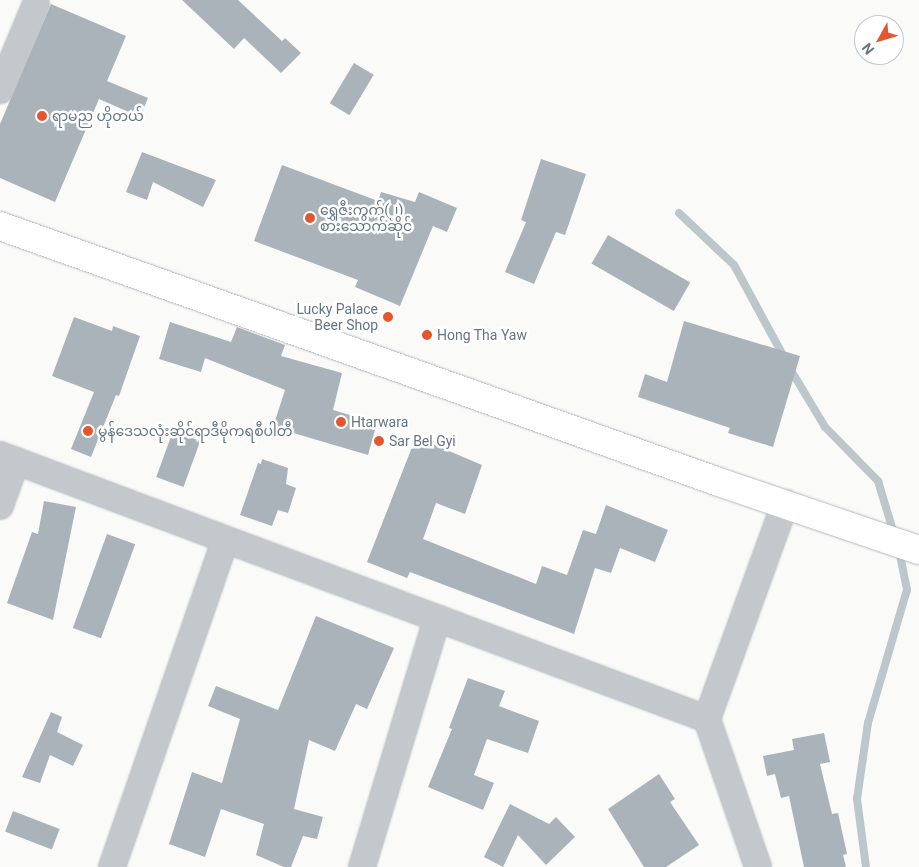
<!DOCTYPE html>
<html>
<head>
<meta charset="utf-8">
<style>
  body { margin:0 }
  #map { position:relative; width:919px; height:867px; overflow:hidden; background:#fafaf8; font-family:Roboto,"Noto Sans Myanmar",sans-serif }
  div>[style] { position:absolute }
  .stream>* { height:8px; margin:-4px; padding:0 4px; transform-origin:4px; border-radius:4px; background:#bbc7cb }
  .building>* { inset:0; background:#aab3b9; transform-origin:0 0 }
  .roads { filter:drop-shadow(0 0 1px #b3babf) drop-shadow(0 0 1px #b3babf) }
  .street>* { height:26px; margin:-13px; padding:0 13px; transform-origin:13px; border-radius:13px; background:#c3c8cc }
  .secondary>* { height:28px; margin:-14px; padding:0 14px; transform-origin:14px; border-radius:14px; background:#fff }
  .dots>* { width:14px; height:14px; translate:-50% -50%; box-sizing:border-box; border:2px solid #fff; border-radius:50% }
  span { translate:-50% -50%; white-space:nowrap; text-align:center; line-height:1.15; -webkit-text-stroke:5px #fff; paint-order:stroke }
  .poi-label { font-size:14px; color:#657683 }
  .left { translate:0 -50%; text-align:left }
  .right { translate:-100% -50%; text-align:right }
  .north { position:absolute; left:854px; top:15px; width:50px; height:50px; box-sizing:border-box; background:#fff; border:1px solid #c1c8cd; border-radius:50%; rotate:231deg; font-size:14px; font-weight:700; line-height:20px; text-align:center; color:#657683 }
  .north::after { content:''; display:block; margin:auto; width:18px; height:22px; background:#e4572e; clip-path:polygon(50% 0,100% 100%,50% 72%,0 100%) }
</style>
</head>
<body>
<div id="map">
  <div class="stream">
    <div style="left:679px;top:213px;width:76px;rotate:43.4deg"></div>
    <div style="left:734px;top:265px;width:105px;rotate:61.5deg"></div>
    <div style="left:789px;top:367px;width:70px;rotate:59deg"></div>
    <div style="left:825px;top:427px;width:76px;rotate:45.5deg"></div>
    <div style="left:878px;top:481px;width:55px;rotate:73.2deg"></div>
    <div style="left:866px;top:867px;width:69px;rotate:-97.5deg"></div>
    <div style="left:857px;top:799px;width:77px;rotate:-81.8deg"></div>
    <div style="left:868px;top:723px;width:139px;rotate:-73.7deg"></div>
    <div style="left:907px;top:590px;width:41px;rotate:-101.3deg"></div>
  </div>
  <div class="building">
    <div style="clip-path:polygon(182px 0,238px 0,282px 41px,285px 38px,301px 53px,281px 73px,244px 38px,234px 49px)"></div>
    <div style="clip-path:polygon(51px 4px,126px 36px,107px 81px,148px 98px,140px 117px,99px 99px,55px 202px,0 178px,0 124px)"></div>
    <div style="left:354px;top:63px;width:23px;height:47px;rotate:31deg"></div>
    <div style="clip-path:polygon(142px 152px,216px 180px,203px 207px,153px 182px,147px 200px,126px 192px)"></div>
    <div style="clip-path:polygon(541px 159px,586px 174px,565px 235px,556px 232px,534px 284px,505px 272px,526px 222px,521px 220px)"></div>
    <div style="clip-path:polygon(282px 165px,378px 201px,381px 192px,415px 202px,419px 192px,457px 208px,447px 232px,433px 226px,400px 306px,355px 287px,358px 280px,254px 241px)"></div>
    <div style="left:608px;top:235px;width:95px;height:33px;rotate:30deg"></div>
    <div style="clip-path:polygon(74px 317px,112px 331px,113px 326px,140px 336px,119px 396px,116px 395px,91px 457px,71px 449px,94px 392px,52px 376px)"></div>
    <div style="clip-path:polygon(684px 321px,800px 356px,773px 447px,728px 433px,730px 428px,638px 397px,645px 374px,667px 382px)"></div>
    <div style="clip-path:polygon(170px 322px,231px 342px,237px 327px,285px 345px,281px 356px,342px 373px,333px 410px,377px 423px,368px 455px,273px 427px,285px 390px,205px 358px,201px 372px,159px 359px)"></div>
    <div style="left:173px;top:431px;width:29px;height:49px;rotate:20deg"></div>
    <div style="clip-path:polygon(416px 437px,482px 465px,465px 514px,436px 503px,423px 539px,536px 584px,542px 566px,567px 575px,583px 530px,596px 534px,606px 505px,668px 530px,655px 562px,620px 548px,611px 573px,595px 568px,574px 634px,410px 572px,407px 578px,367px 562px)"></div>
    <div style="clip-path:polygon(262px 459px,288px 468px,286px 484px,296px 488px,288px 513px,278px 510px,272px 526px,240px 515px,258px 463px,261px 464px)"></div>
    <div style="clip-path:polygon(44px 501px,76px 507px,53px 620px,7px 603px,32px 532px,38px 534px)"></div>
    <div style="left:107px;top:534px;width:30px;height:100px;rotate:20deg"></div>
    <div style="clip-path:polygon(316px 616px,394px 648px,367px 709px,356px 704px,335px 751px,309px 740px,294px 809px,323px 817px,317px 839px,303px 836px,291px 867px,284px 867px,256px 855px,264px 824px,221px 809px,205px 857px,169px 844px,192px 772px,222px 783px,240px 719px,208px 706px,216px 686px,278px 710px)"></div>
    <div style="clip-path:polygon(468px 678px,505px 691px,499px 706px,539px 721px,528px 753px,487px 739px,474px 775px,494px 783px,483px 810px,428px 787px,452px 729px,449px 728px)"></div>
    <div style="clip-path:polygon(51px 712px,62px 717px,57px 732px,83px 745px,73px 766px,50px 755px,40px 783px,22px 777px)"></div>
    <div style="clip-path:polygon(824px 733px,830px 762px,820px 764px,832px 814px,838px 813px,847px 854px,843px 855px,846px 867px,804px 867px,789px 796px,781px 798px,775px 774px,767px 776px,763px 756px,794px 750px,792px 739px)"></div>
    <div style="clip-path:polygon(659px 774px,675px 799px,670px 802px,699px 845px,666px 867px,644px 867px,608px 809px)"></div>
    <div style="clip-path:polygon(510px 804px,549px 824px,556px 817px,575px 837px,546px 865px,518px 835px,503px 867px,484px 857px)"></div>
    <div style="left:13px;top:811px;width:50px;height:22px;rotate:21deg"></div>
  </div>
  <div class="roads">
    <div class="street">
      <div style="left:0;top:90px;width:93px;rotate:-67.3deg"></div>
      <div style="left:0;top:455px;width:755px;rotate:20.48deg"></div>
      <div style="left:0;top:506px;width:48px;rotate:-70.4deg"></div>
      <div style="left:112px;top:867px;width:345px;rotate:-70.9deg"></div>
      <div style="left:362px;top:867px;width:260px;rotate:-73.2deg"></div>
      <div style="left:758px;top:867px;width:157px;rotate:-109deg"></div>
      <div style="left:707px;top:719px;width:230px;rotate:-70.1deg"></div>
    </div>
    <div class="secondary">
      <div style="left:0;top:226px;width:760px;rotate:19.6deg"></div>
      <div style="left:716px;top:481px;width:214px;rotate:18.8deg"></div>
    </div>
  </div>
  <div class="dots">
    <div style="left:42px;top:116px;background:#e4572e"></div>
    <div style="left:310px;top:218px;background:#e4572e"></div>
    <div style="left:388px;top:317px;background:#e4572e"></div>
    <div style="left:427px;top:335px;background:#e4572e"></div>
    <div style="left:341px;top:422px;background:#e4572e"></div>
    <div style="left:88px;top:431px;background:#e4572e"></div>
    <div style="left:379px;top:441px;background:#e4572e"></div>
  </div>
  <div class="poi-label">
    <span class="left" style="left:52px;top:116px">ရာမည ဟိုတယ်</span>
    <span class="left" style="left:320px;top:218px">ရွှေဇီးကွက်(၂)<br>စားသောက်ဆိုင်</span>
    <span class="right" style="left:378px;top:317px">Lucky Palace<br>Beer Shop</span>
    <span class="left" style="left:437px;top:335px">Hong Tha Yaw</span>
    <span class="left" style="left:351px;top:422px">Htarwara</span>
    <span class="left" style="left:98px;top:431px">မွန်ဒေသလုံးဆိုင်ရာဒီမိုကရစီပါတီ</span>
    <span class="left" style="left:389px;top:441px">Sar Bel Gyi</span>
  </div>
  <div class="north">N</div>
</div>
</body>
</html>
